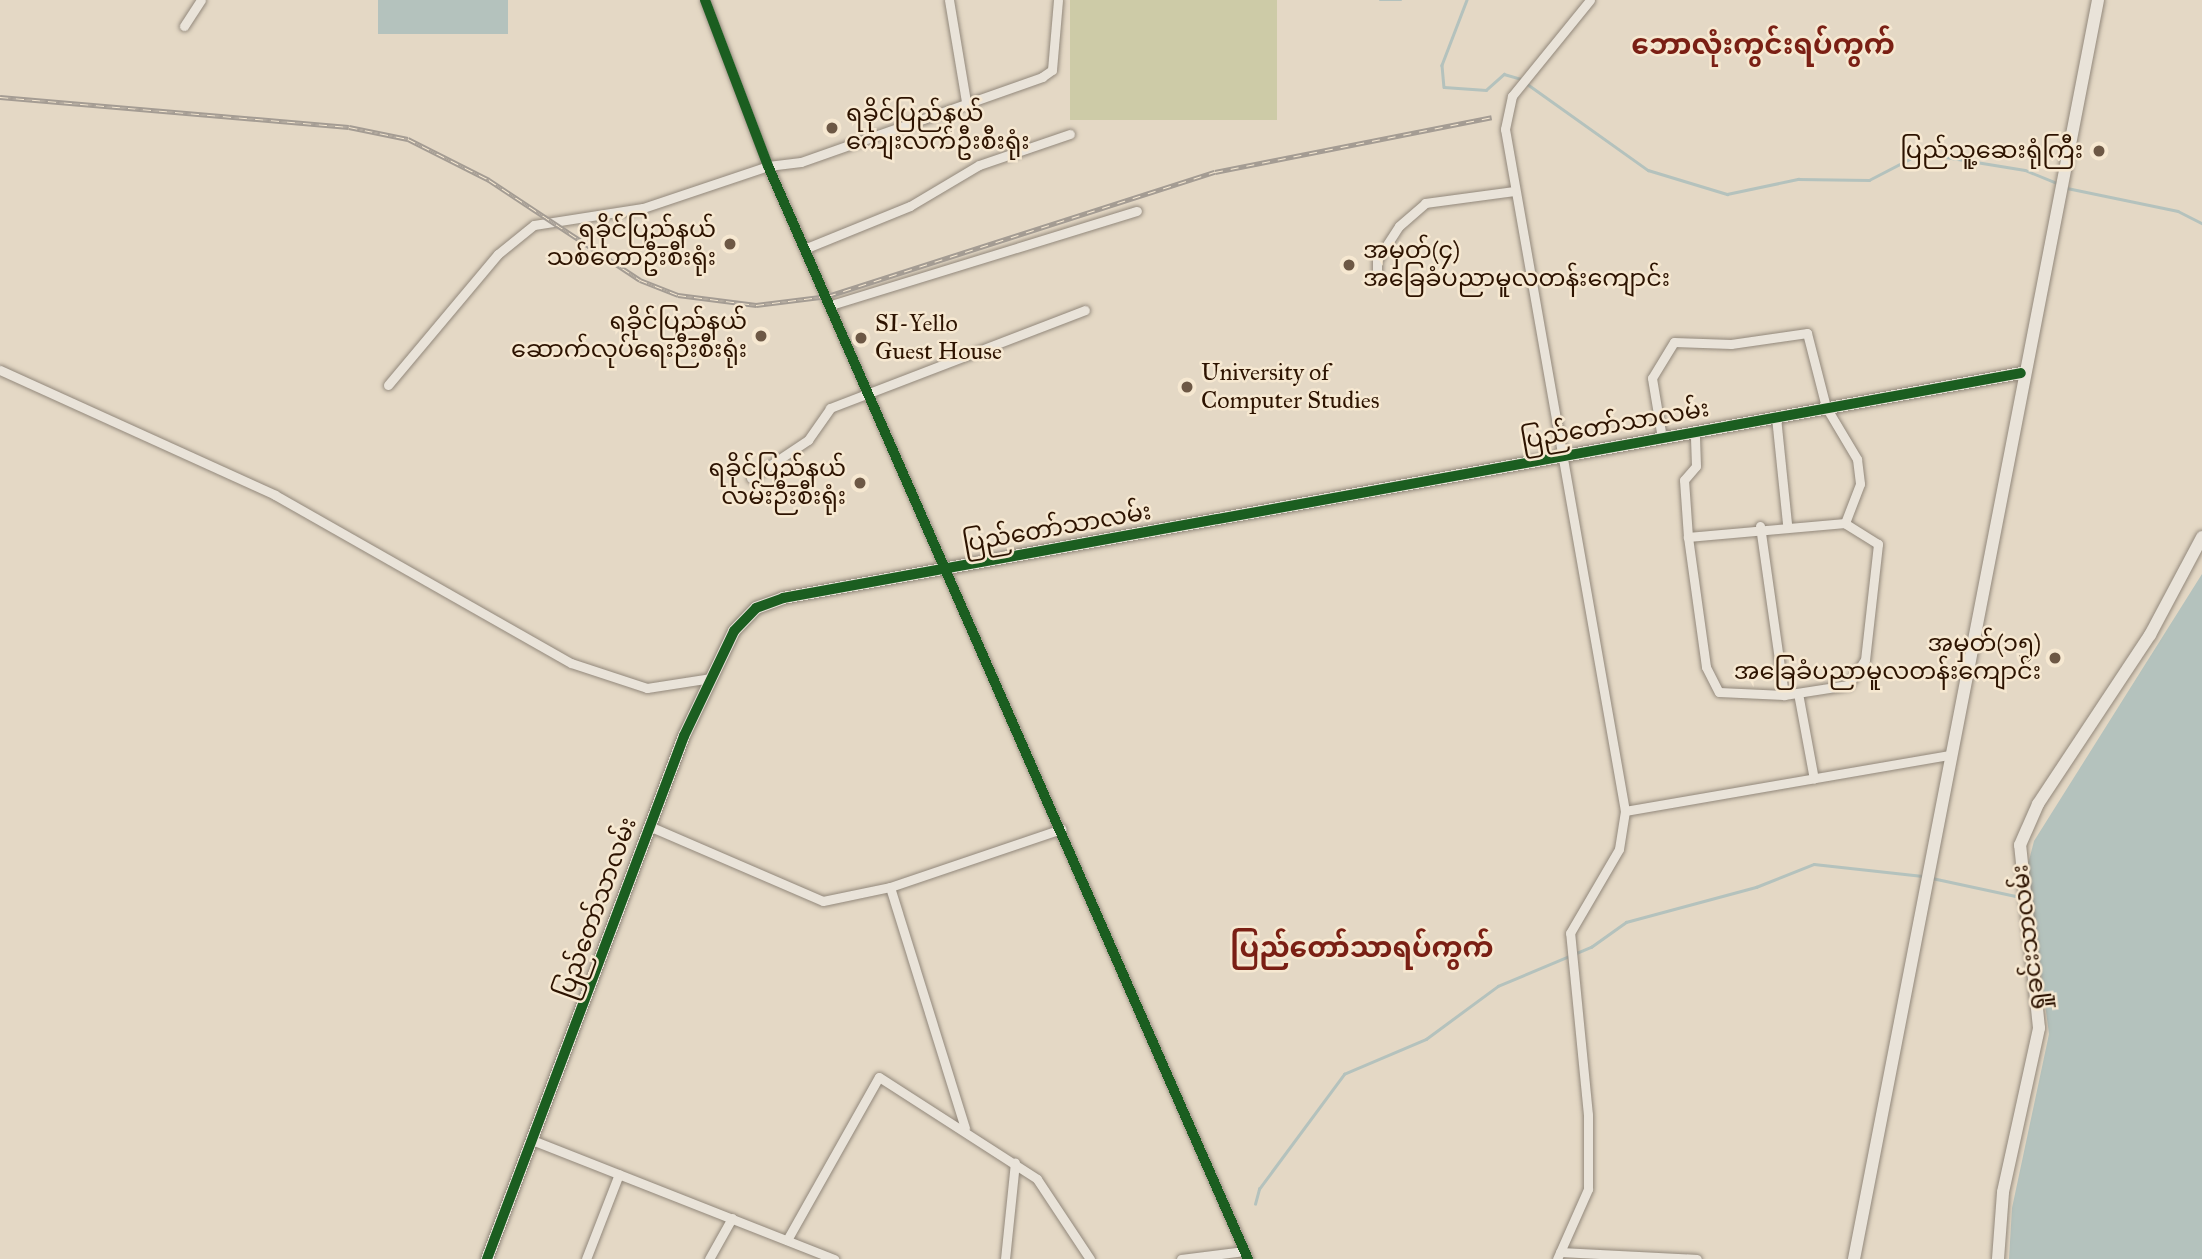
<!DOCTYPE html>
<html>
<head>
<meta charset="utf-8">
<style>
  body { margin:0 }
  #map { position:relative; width:2202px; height:1259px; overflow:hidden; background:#e4d8c5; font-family:"IM FELL Great Primer","Noto Sans Myanmar",serif }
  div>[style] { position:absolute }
  .green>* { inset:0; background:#cdcba7; transform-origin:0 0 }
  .water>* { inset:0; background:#b4c2bd; transform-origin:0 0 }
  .stream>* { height:2.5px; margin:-1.25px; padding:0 1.25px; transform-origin:1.25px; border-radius:1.25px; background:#b4c2bd }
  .roads { filter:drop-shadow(0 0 2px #92887b) drop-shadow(0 0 2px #92887b) }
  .street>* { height:9px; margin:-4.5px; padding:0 4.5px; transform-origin:4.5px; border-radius:4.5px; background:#e9e3d9 }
  .secondary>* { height:12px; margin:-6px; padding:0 6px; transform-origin:6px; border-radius:6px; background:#e9e3d9 }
  .rail>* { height:5px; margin-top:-2.5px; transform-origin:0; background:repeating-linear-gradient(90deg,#f6e8d1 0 8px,#a49c93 0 16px); box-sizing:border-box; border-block:2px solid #a49c93 }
  .cycleway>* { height:10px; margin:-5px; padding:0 5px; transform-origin:5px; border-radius:5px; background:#1b5e20 }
  .dots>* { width:19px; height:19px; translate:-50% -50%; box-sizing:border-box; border:4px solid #f6e8d1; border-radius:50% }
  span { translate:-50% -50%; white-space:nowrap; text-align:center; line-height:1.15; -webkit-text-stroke:5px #f6e8d1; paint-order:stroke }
  .poi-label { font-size:24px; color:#2d1300 }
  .left { translate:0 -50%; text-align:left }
  .right { translate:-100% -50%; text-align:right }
  .street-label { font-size:24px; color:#2d1300 }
  .quarter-label { font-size:28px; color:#7a1f14; font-weight:700 }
</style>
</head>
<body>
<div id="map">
  <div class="green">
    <div style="left:1070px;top:0;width:207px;height:120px"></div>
  </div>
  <div class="water">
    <div style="left:378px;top:0;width:130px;height:34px"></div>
    <div style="clip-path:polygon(2202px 574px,2202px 1259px,2009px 1259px,2012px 1208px,2049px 1034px,2027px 868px,2034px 841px)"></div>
  </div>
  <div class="stream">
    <div style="left:1380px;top:0;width:21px"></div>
    <div style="left:1467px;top:0;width:70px;rotate:111deg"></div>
    <div style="left:1442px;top:65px;width:22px;rotate:85deg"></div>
    <div style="left:1444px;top:87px;width:42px;rotate:4.1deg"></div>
    <div style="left:1486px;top:90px;width:24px;rotate:-42deg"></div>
    <div style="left:1504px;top:74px;width:18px;rotate:16deg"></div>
    <div style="left:1526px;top:83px;width:150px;rotate:35.5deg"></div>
    <div style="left:1648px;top:170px;width:83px;rotate:16.9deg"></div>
    <div style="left:1727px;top:194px;width:73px;rotate:-11.9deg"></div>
    <div style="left:1798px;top:179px;width:71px;rotate:0.8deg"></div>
    <div style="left:1869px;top:180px;width:59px;rotate:-27.4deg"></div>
    <div style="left:1921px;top:153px;width:105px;rotate:9.3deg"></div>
    <div style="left:2025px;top:170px;width:35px;rotate:22deg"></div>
    <div style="left:2067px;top:188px;width:113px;rotate:11.7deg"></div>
    <div style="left:2178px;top:211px;width:27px;rotate:27deg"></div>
    <div style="left:1932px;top:878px;width:91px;rotate:12.1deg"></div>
    <div style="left:1255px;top:1204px;width:16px;rotate:-75deg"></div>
    <div style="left:1259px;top:1189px;width:143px;rotate:-53.5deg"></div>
    <div style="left:1344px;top:1074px;width:89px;rotate:-23.1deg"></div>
    <div style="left:1426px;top:1039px;width:89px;rotate:-36.4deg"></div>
    <div style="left:1498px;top:986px;width:101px;rotate:-22.8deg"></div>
    <div style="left:1591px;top:947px;width:43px;rotate:-35.5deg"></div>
    <div style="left:1626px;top:922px;width:135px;rotate:-15.1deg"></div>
    <div style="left:1756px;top:887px;width:62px;rotate:-21.6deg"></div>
    <div style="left:1814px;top:864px;width:109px;rotate:6.3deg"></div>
  </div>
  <div class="roads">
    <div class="street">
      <div style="left:705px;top:0;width:178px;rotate:69.2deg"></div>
      <div style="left:768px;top:166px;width:1194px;rotate:66.29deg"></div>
      <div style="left:949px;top:0;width:103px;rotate:80.5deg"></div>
      <div style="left:1590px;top:0;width:124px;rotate:129.1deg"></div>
      <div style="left:1512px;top:96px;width:34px;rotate:102deg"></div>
      <div style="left:1505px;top:129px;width:692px;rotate:80.02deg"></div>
      <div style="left:1625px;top:811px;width:328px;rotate:-9.8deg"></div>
      <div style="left:184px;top:26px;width:31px;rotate:-57deg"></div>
      <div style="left:809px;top:247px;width:109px;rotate:-22.1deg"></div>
      <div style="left:910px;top:206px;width:80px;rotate:-30.7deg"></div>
      <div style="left:979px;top:165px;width:96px;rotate:-18.8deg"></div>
      <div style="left:1377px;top:276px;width:16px;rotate:-90deg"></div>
      <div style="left:1377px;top:260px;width:40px;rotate:-57.1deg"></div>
      <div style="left:1399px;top:226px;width:35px;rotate:-41deg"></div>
      <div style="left:1425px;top:203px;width:90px;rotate:-7.7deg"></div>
      <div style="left:831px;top:305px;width:320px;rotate:-17.1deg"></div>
      <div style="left:0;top:370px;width:302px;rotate:24.4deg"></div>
      <div style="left:275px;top:495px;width:340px;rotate:29.6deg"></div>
      <div style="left:571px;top:663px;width:80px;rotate:18.2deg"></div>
      <div style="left:647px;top:688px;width:65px;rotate:-8.9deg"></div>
      <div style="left:388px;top:385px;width:171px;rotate:-50deg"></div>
      <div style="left:498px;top:254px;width:46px;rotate:-38.9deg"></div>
      <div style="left:534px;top:225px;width:110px;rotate:-8.9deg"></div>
      <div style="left:643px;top:208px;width:132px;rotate:-18.6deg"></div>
      <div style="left:768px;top:166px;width:33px;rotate:-7deg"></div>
      <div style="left:801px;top:162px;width:256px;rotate:-19.4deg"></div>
      <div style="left:1042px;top:77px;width:12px;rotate:-35deg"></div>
      <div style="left:1052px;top:70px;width:70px;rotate:-85.1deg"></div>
      <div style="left:1776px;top:417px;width:107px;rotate:84.1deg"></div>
      <div style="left:1662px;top:438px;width:61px;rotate:-99.5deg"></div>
      <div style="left:1652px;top:378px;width:42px;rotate:-58.6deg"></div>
      <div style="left:1674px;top:342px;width:57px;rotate:2deg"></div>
      <div style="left:1731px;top:344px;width:77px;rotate:-8.2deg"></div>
      <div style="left:1807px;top:333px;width:76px;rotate:75.6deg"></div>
      <div style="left:1826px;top:407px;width:61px;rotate:59.2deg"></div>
      <div style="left:1857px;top:459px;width:25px;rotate:83deg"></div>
      <div style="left:1860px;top:484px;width:42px;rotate:111deg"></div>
      <div style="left:751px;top:478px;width:69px;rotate:-33.7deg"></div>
      <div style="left:808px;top:440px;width:39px;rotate:-55deg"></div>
      <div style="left:830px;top:408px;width:273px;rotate:-21deg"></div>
      <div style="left:1760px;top:526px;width:171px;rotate:81.9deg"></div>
      <div style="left:1688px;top:537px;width:131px;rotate:82.1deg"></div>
      <div style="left:1706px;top:667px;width:28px;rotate:63deg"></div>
      <div style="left:1719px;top:692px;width:65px;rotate:2.6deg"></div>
      <div style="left:1784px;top:695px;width:65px;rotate:-8.9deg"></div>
      <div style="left:1848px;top:685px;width:30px;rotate:-56deg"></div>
      <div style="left:1865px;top:660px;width:117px;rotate:-83.6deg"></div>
      <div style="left:1878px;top:544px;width:39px;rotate:-148deg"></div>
      <div style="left:1845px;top:523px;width:158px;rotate:174.9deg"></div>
      <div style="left:1688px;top:537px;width:57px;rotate:-94deg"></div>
      <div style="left:1684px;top:480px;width:18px;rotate:-49deg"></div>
      <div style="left:1696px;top:466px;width:34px;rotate:-92deg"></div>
      <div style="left:1798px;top:693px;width:87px;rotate:79.5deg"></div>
      <div style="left:649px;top:826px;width:189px;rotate:23.3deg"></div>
      <div style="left:823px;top:901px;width:68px;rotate:-11.8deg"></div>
      <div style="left:965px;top:1128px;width:252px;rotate:-107.3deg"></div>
      <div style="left:890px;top:887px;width:181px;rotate:-18.7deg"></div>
      <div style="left:532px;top:1140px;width:325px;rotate:21.5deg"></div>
      <div style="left:787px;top:1240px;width:187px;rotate:-60.6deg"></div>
      <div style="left:879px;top:1077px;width:188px;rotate:32.8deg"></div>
      <div style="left:1037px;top:1179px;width:96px;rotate:56.5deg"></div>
      <div style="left:1560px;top:1252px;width:137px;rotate:2.9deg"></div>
      <div style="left:586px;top:1259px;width:91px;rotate:-68.8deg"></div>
      <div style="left:709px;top:1259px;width:47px;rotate:-60.7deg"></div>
      <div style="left:1005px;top:1259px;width:97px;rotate:-84.1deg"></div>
      <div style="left:1181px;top:1259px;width:64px;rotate:-7.2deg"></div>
      <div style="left:1557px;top:1259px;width:77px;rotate:-66.1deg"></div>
      <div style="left:1588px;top:1189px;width:74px;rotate:-90deg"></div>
      <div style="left:1588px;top:1115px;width:183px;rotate:-95.6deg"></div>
      <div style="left:1570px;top:933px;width:97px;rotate:-59.7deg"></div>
      <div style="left:1619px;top:849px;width:38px;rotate:-81deg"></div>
    </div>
    <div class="secondary">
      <div style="left:487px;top:1259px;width:559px;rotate:-69.36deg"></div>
      <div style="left:684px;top:736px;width:116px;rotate:-64.5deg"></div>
      <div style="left:734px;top:631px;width:32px;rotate:-46deg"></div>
      <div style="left:756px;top:608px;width:29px;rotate:-20deg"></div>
      <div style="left:783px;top:598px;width:1258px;rotate:-10.3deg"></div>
      <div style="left:1854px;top:1259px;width:1282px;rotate:-79.03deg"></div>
      <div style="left:1998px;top:1259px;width:67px;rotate:-85.7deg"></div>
      <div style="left:2003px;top:1192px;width:168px;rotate:-77.6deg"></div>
      <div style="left:2039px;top:1028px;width:184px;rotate:-95.9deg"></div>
      <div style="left:2020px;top:845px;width:45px;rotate:-66.3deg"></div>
      <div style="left:2038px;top:804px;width:203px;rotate:-56.5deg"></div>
      <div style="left:2150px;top:635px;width:111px;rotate:-62deg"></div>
    </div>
  </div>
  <div class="rail">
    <div style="left:0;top:97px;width:350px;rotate:4.9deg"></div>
    <div style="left:349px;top:127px;width:60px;rotate:11.5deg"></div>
    <div style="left:408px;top:139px;width:91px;rotate:26.8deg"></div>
    <div style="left:489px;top:180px;width:181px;rotate:33.5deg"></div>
    <div style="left:640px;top:280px;width:41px;rotate:21.5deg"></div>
    <div style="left:678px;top:295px;width:79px;rotate:7.3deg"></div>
    <div style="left:756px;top:305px;width:73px;rotate:-7.1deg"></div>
    <div style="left:828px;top:296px;width:406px;rotate:-17.8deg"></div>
    <div style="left:1215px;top:172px;width:282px;rotate:-11.2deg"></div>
  </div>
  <div class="cycleway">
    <div style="left:705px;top:0;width:178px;rotate:69.2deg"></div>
    <div style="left:768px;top:166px;width:1194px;rotate:66.29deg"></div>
    <div style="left:487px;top:1259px;width:559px;rotate:-69.36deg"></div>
    <div style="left:684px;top:736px;width:116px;rotate:-64.5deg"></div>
    <div style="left:734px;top:631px;width:32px;rotate:-46deg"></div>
    <div style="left:756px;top:608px;width:29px;rotate:-20deg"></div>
    <div style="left:783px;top:598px;width:1258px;rotate:-10.3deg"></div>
  </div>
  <div class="dots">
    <div style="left:832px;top:128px;background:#6d5845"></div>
    <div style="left:2099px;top:151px;background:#6d5845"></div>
    <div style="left:730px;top:244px;background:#6d5845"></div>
    <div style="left:1349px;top:265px;background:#6d5845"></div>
    <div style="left:761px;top:336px;background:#6d5845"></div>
    <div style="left:861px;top:338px;background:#6d5845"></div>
    <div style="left:1187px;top:387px;background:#6d5845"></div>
    <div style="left:860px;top:483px;background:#6d5845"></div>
    <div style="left:2055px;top:658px;background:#6d5845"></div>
  </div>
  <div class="poi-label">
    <span class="left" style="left:846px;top:128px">ရခိုင်ပြည်နယ်<br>ကျေးလက်ဦးစီးရုံး</span>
    <span class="right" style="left:2083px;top:151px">ပြည်သူ့ဆေးရုံကြီး</span>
    <span class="right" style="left:716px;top:244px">ရခိုင်ပြည်နယ်<br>သစ်တောဦးစီးရုံး</span>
    <span class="left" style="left:1363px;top:265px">အမှတ်(၄)<br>အခြေခံပညာမူလတန်းကျောင်း</span>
    <span class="right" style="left:747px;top:336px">ရခိုင်ပြည်နယ်<br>ဆောက်လုပ်ရေးဉီးစီးရုံး</span>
    <span class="left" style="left:875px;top:338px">SI-Yello<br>Guest House</span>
    <span class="left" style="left:1201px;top:387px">University of<br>Computer Studies</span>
    <span class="right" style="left:846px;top:483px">ရခိုင်ပြည်နယ်<br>လမ်းဉီးစီးရုံး</span>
    <span class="right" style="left:2041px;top:658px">အမှတ်(၁၅)<br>အခြေခံပညာမူလတန်းကျောင်း</span>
  </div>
  <div class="street-label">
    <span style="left:1615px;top:425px;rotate:-10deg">ပြည်တော်သာလမ်း</span>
    <span style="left:1057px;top:528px;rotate:-10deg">ပြည်တော်သာလမ်း</span>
    <span style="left:597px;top:908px;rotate:-70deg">ပြည်တော်သာလမ်း</span>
    <span style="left:2029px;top:938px;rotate:-97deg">ရှုခင်းသာလမ်း</span>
  </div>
  <div class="quarter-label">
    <span style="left:1763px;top:45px">ဘောလုံးကွင်းရပ်ကွက်</span>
    <span style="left:1362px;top:948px">ပြည်တော်သာရပ်ကွက်</span>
  </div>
</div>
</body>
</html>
